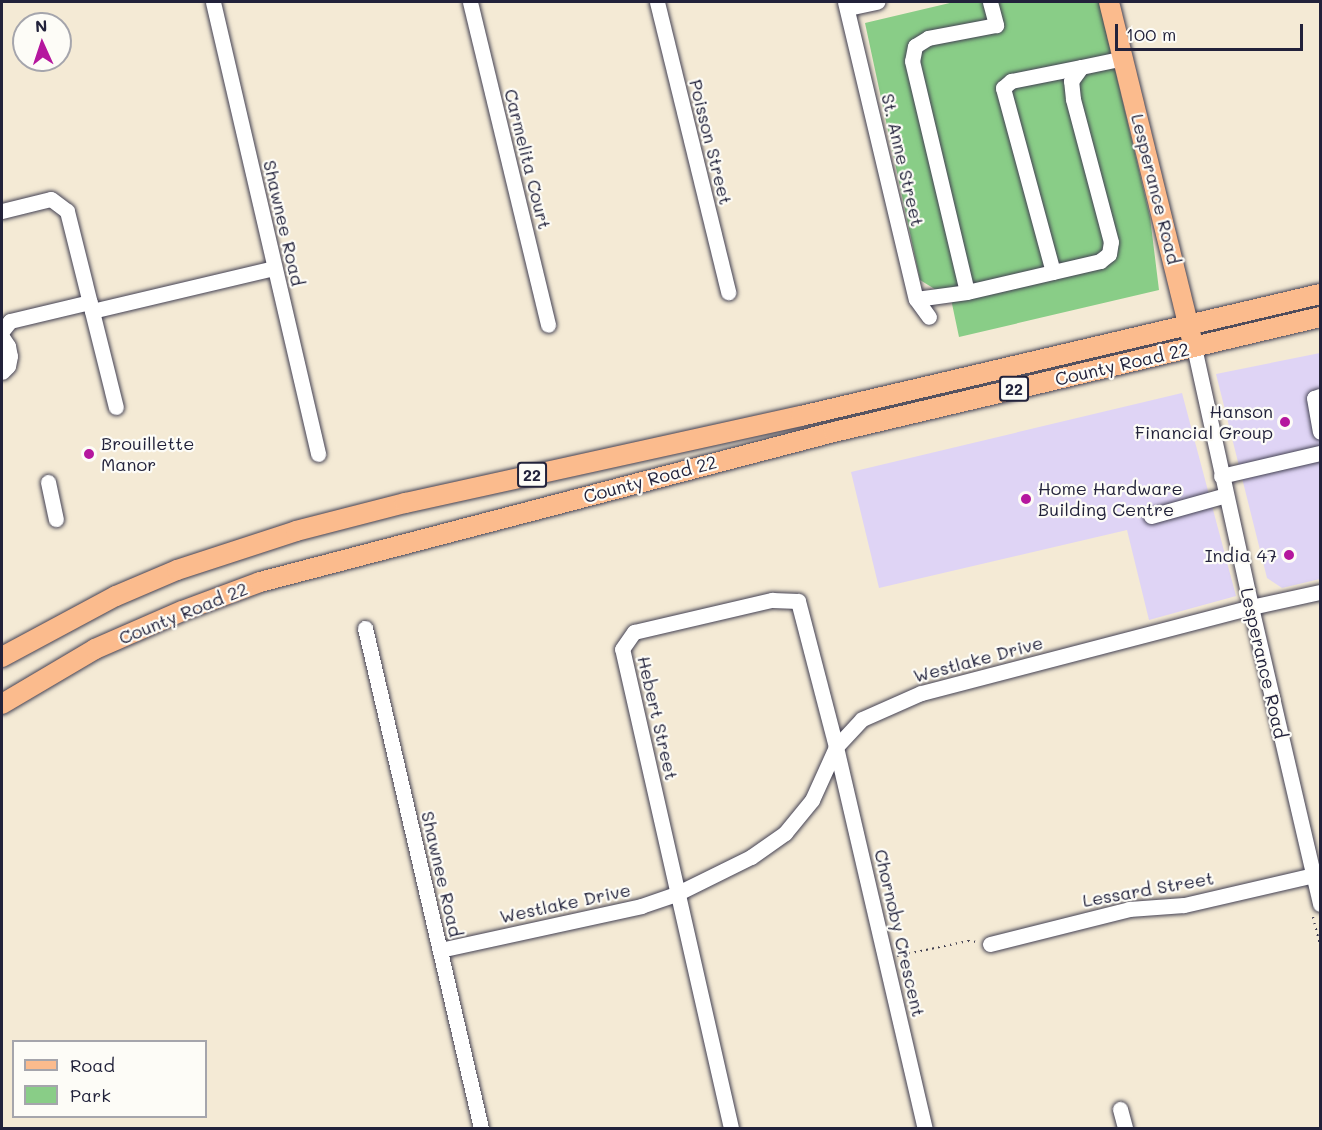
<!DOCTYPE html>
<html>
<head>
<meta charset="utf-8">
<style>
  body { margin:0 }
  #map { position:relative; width:1322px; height:1130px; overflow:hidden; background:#f4ead5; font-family:Mali,sans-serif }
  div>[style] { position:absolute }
  .built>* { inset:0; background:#dfd4f5 }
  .green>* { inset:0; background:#89cd87 }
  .path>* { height:2px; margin-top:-1px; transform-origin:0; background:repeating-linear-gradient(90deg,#424052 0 1.5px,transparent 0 6px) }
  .roads { filter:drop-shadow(0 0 2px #424052) drop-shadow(0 0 2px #424052) }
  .minor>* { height:15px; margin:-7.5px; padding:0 7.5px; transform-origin:7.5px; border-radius:7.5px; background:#fff }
  .major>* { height:20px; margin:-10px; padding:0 10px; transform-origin:10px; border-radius:10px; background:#fbbb8d }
  .dots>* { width:16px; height:16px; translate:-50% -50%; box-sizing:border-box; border:3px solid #fdfcf7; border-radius:50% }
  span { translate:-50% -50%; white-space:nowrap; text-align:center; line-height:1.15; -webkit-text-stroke:4.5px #fdfcf7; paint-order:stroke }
  .shield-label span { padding:2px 4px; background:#fdfcf7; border:2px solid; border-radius:4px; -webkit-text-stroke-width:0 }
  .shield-label { font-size:16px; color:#22223b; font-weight:700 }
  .street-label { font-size:18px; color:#22223b }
  .poi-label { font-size:18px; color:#22223b }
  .right { translate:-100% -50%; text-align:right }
  .left { translate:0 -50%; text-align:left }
  .frame { position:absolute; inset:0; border:3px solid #22223b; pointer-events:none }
  .legend { position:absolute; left:12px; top:1040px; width:195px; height:78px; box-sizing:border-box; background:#fdfcf7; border:2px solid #a5a5ac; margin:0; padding:8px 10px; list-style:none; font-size:18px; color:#22223b }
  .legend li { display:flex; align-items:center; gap:12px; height:30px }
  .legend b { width:30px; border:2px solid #a5a5ac }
  .north { position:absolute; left:12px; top:12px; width:60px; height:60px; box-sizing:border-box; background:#fdfcf7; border:2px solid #a5a5ac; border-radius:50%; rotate:357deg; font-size:16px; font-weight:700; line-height:24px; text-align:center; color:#22223b }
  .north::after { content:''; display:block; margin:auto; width:21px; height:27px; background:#b5179e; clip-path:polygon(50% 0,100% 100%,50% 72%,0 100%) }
  .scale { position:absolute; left:1115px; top:24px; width:188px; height:27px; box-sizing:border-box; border:3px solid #22223b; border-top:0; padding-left:8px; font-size:18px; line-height:21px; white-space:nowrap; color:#22223b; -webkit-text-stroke:4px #fdfcf7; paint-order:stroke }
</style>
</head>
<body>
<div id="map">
  <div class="built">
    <div style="clip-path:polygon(1320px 353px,1320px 579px,1282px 588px,1267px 578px,1216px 374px)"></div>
    <div style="clip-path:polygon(1182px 393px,1236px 596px,1149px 620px,1127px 530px,879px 588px,851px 472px)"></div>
  </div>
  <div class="green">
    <div style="clip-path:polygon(954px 2px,1099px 2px,1150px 217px,1159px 290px,959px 337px,951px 299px,920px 280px,865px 23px)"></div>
  </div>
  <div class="path">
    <div style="left:1313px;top:917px;width:30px;rotate:76deg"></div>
    <div style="left:897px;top:956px;width:73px;rotate:-11.9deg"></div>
    <div style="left:968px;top:941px;width:9px;rotate:6deg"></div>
  </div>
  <div class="roads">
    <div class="minor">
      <div style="left:213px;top:2px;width:464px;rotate:76.9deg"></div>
      <div style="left:470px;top:2px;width:332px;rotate:76.4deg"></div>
      <div style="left:657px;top:2px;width:299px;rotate:76.2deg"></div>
      <div style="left:845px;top:2px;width:305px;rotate:76.6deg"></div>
      <div style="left:916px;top:299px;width:22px;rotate:54deg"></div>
      <div style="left:990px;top:2px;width:24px;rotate:75deg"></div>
      <div style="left:996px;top:25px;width:69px;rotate:169.2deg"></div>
      <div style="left:928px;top:38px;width:15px;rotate:148deg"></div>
      <div style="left:915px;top:46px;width:15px;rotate:101deg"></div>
      <div style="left:912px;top:61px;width:237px;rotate:76.6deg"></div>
      <div style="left:967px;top:292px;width:137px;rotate:-13.1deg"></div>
      <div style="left:1100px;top:261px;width:11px;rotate:-38deg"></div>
      <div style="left:1109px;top:254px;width:12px;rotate:-81deg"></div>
      <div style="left:1111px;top:242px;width:148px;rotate:-104.9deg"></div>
      <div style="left:1073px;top:99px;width:18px;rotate:-96deg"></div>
      <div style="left:1071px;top:81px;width:17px;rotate:-54deg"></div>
      <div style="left:1081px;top:67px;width:44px;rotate:-11.8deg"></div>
      <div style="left:848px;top:8px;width:30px;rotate:-12deg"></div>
      <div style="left:2px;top:211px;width:50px;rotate:-13.8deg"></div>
      <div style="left:51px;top:199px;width:20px;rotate:37deg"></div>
      <div style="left:67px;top:211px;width:202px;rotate:76deg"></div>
      <div style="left:1053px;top:272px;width:191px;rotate:-105.2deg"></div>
      <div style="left:1003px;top:88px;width:11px;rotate:-41deg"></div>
      <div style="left:1011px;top:81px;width:71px;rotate:-11.3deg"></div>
      <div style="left:916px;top:299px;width:51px;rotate:-7.8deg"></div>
      <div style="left:92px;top:311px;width:187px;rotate:-13.3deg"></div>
      <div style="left:2px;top:331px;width:13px;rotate:-51deg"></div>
      <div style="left:10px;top:321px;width:82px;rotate:-13.4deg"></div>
      <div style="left:2px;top:337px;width:11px;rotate:56deg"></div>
      <div style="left:8px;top:346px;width:10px;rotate:79deg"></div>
      <div style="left:10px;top:356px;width:10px;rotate:101deg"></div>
      <div style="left:8px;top:366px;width:8px;rotate:135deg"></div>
      <div style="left:1194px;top:347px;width:266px;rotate:77.6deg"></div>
      <div style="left:1251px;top:607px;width:305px;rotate:76.9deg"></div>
      <div style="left:1320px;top:396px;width:6px;rotate:162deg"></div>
      <div style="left:1314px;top:398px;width:34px;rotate:80deg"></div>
      <div style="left:1221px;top:476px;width:102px;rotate:-13.1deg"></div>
      <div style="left:48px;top:482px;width:38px;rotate:78deg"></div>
      <div style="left:1151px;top:516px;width:78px;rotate:-15.6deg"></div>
      <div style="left:365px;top:628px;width:513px;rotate:76.94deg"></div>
      <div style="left:990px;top:944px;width:143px;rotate:-14.1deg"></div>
      <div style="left:1129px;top:909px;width:55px;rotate:-4.2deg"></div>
      <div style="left:1184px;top:905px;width:133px;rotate:-13deg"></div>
      <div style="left:440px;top:950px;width:206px;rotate:-12.3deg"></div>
      <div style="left:641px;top:906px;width:39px;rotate:-19deg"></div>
      <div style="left:678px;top:893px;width:81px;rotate:-26.3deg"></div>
      <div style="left:751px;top:857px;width:42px;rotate:-35.2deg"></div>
      <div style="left:785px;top:833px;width:43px;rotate:-50.7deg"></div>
      <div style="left:812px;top:800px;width:58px;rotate:-65.6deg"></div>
      <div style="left:836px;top:747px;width:38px;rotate:-47deg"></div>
      <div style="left:862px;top:719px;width:64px;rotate:-23.8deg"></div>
      <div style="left:921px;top:693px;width:341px;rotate:-14.6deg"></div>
      <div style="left:1251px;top:607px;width:71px;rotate:-12.3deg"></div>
      <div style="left:1120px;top:1109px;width:20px;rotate:75deg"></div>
      <div style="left:731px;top:1128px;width:491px;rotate:-102.8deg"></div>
      <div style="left:622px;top:649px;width:21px;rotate:-55deg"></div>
      <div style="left:634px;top:632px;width:142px;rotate:-13.1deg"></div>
      <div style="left:772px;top:600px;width:26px;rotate:2deg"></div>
      <div style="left:798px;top:601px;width:151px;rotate:75.4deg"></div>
      <div style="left:836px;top:747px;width:391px;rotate:76.9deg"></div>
    </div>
    <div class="major">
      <div style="left:1109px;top:2px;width:345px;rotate:76.2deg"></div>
      <div style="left:2px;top:657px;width:129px;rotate:-28.2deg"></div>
      <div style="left:116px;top:596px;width:66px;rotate:-23.1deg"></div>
      <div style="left:177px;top:570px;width:125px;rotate:-18.1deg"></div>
      <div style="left:296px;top:531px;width:113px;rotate:-14.4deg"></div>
      <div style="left:405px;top:503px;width:405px;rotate:-12.4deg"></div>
      <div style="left:801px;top:416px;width:533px;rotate:-13.23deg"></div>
      <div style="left:2px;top:704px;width:108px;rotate:-30.6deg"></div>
      <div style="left:95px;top:649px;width:95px;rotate:-23.6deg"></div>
      <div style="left:182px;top:611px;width:83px;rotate:-20.4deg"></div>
      <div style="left:260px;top:582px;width:593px;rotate:-14.65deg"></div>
      <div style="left:834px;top:432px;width:499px;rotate:-13.3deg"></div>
    </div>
  </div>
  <div class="dots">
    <div style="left:1285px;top:422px;background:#b5179e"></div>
    <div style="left:89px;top:454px;background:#b5179e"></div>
    <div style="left:1026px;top:499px;background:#b5179e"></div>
    <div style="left:1289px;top:555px;background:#b5179e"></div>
  </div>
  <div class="shield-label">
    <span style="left:1014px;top:389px">22</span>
    <span style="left:532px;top:475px">22</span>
  </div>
  <div class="street-label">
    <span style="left:711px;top:142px;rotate:76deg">Poisson Street</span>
    <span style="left:528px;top:159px;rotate:76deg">Carmelita Court</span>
    <span style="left:903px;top:160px;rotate:77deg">St. Anne Street</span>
    <span style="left:1156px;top:189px;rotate:76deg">Lesperance Road</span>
    <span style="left:284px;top:223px;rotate:77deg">Shawnee Road</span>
    <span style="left:1122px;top:364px;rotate:-13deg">County Road 22</span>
    <span style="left:650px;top:479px;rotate:-15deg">County Road 22</span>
    <span style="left:183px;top:613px;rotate:-22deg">County Road 22</span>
    <span style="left:978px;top:659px;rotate:-15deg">Westlake Drive</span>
    <span style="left:1264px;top:663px;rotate:77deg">Lesperance Road</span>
    <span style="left:658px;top:718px;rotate:77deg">Hebert Street</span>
    <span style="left:442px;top:874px;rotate:77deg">Shawnee Road</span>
    <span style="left:1148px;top:889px;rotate:-10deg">Lessard Street</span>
    <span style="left:565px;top:903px;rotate:-12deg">Westlake Drive</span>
    <span style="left:900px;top:933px;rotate:77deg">Chornoby Crescent</span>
  </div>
  <div class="poi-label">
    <span class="right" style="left:1273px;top:422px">Hanson<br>Financial Group</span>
    <span class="left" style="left:101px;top:454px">Brouillette<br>Manor</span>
    <span class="left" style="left:1038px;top:499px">Home Hardware<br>Building Centre</span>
    <span class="right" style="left:1277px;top:555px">India 47</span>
  </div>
  <div class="frame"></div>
  <ul class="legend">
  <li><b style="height:8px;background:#fbbb8d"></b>Road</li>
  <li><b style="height:16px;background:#89cd87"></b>Park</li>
  </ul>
  <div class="north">N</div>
  <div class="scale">100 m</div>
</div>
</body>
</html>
